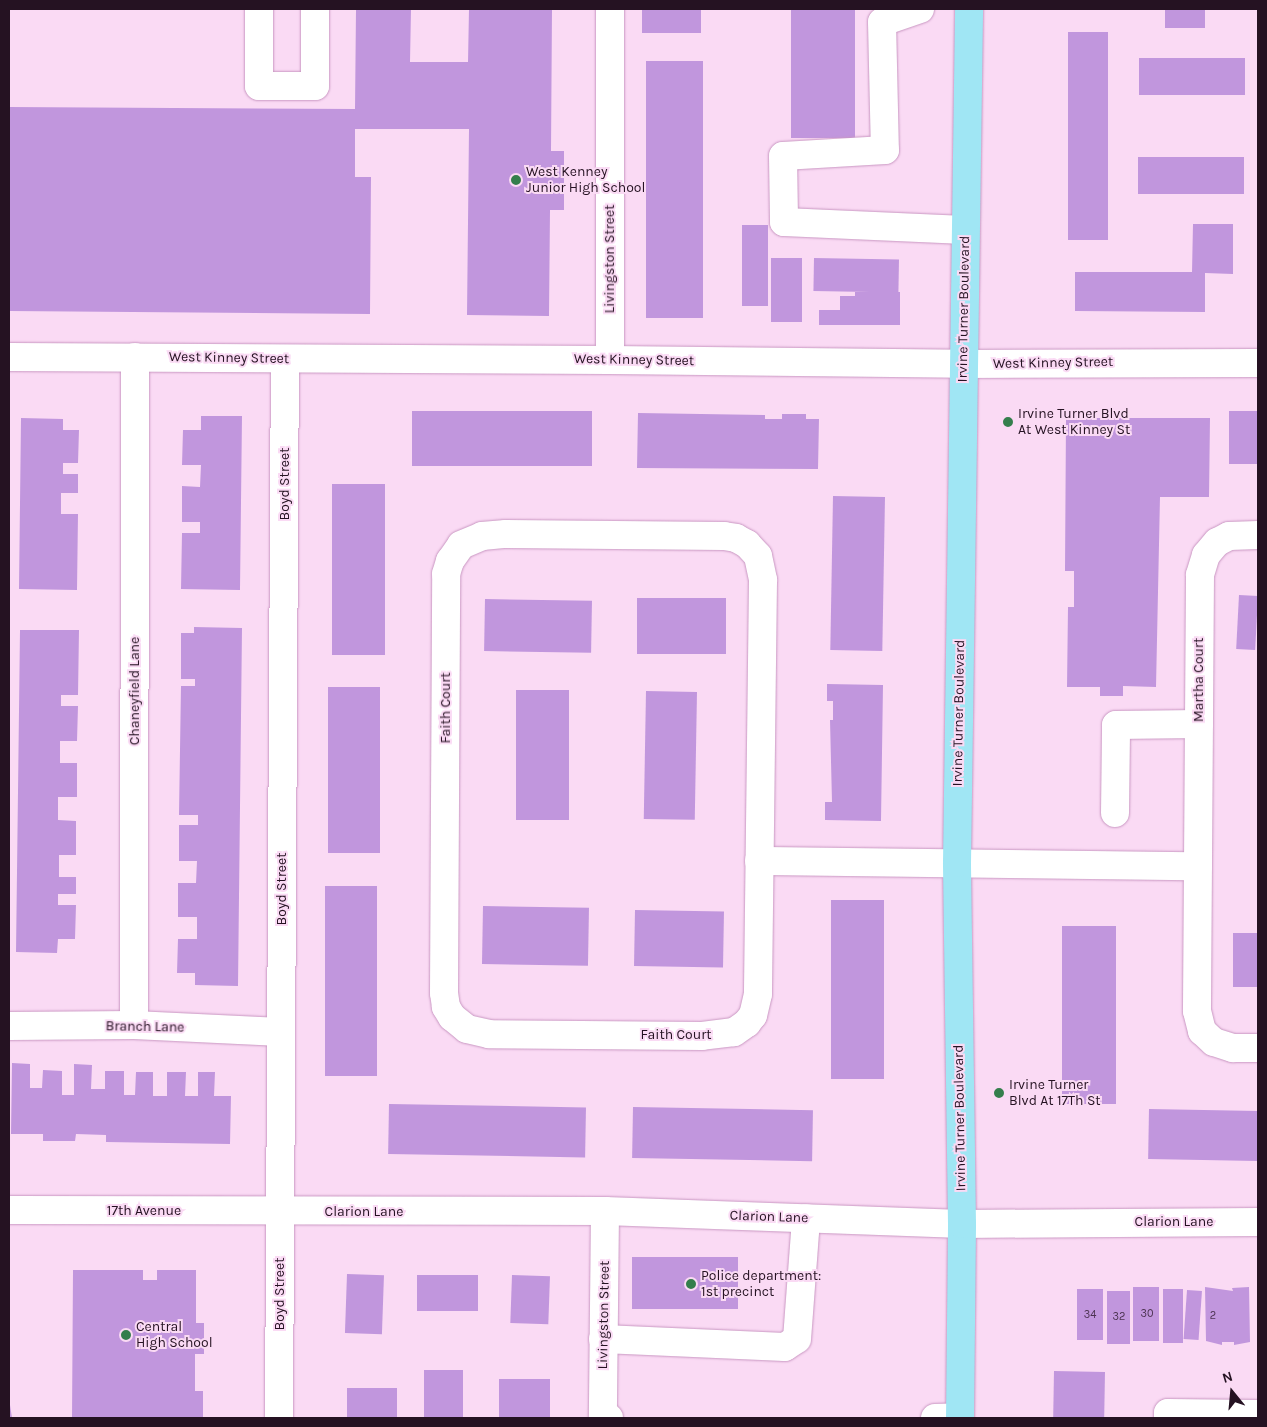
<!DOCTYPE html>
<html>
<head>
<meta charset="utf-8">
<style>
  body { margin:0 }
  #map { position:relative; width:1267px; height:1427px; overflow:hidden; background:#fadaf4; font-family:Karla,sans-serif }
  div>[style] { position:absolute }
  .building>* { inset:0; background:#c196dd; transform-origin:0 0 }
  .roads { filter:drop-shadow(0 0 1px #c997c2) drop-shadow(0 0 1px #c997c2) }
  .minor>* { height:28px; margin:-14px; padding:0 14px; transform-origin:14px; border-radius:14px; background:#fff }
  .major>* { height:28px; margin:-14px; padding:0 14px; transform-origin:14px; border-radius:14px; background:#a0e6f4 }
  .dots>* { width:14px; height:14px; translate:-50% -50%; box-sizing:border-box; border:2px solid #fadaf4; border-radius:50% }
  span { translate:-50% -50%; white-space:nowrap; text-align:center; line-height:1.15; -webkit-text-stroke:4px #fadaf4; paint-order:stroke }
  .number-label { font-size:11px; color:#4c3351 }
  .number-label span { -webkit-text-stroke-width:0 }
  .poi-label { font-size:14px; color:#251222 }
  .left { translate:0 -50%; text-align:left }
  .street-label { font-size:14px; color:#251222 }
  .frame { position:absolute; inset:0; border:10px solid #251222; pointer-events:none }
  .north { position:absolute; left:1207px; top:1367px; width:50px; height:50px; -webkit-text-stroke:4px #fadaf4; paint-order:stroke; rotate:343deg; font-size:14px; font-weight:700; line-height:20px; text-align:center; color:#251222 }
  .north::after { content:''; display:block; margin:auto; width:18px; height:22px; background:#251222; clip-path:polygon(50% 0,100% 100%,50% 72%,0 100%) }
</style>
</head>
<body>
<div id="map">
  <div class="building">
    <div style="clip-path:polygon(356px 9px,411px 9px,410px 62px,468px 62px,469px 9px,552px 9px,551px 151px,564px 151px,564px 210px,550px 210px,549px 316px,467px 315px,469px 129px,355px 129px,355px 177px,371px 177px,370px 314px,9px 311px,9px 107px,355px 109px)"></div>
    <div style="left:642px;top:9px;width:59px;height:24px"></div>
    <div style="left:791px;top:9px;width:64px;height:129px"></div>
    <div style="left:1165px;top:9px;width:40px;height:19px"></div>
    <div style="left:1068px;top:32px;width:40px;height:208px"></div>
    <div style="left:1139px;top:58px;width:106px;height:37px"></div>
    <div style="left:646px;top:61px;width:57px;height:257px"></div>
    <div style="left:1138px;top:157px;width:106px;height:37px"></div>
    <div style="clip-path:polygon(1193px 224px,1233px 224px,1233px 274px,1205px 273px,1205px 312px,1075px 311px,1075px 272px,1192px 272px)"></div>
    <div style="left:742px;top:225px;width:26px;height:81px"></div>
    <div style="left:771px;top:258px;width:31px;height:64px"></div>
    <div style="left:814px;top:258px;width:85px;height:33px;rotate:1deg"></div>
    <div style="clip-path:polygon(855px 292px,900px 292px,900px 325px,819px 325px,819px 310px,840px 310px,840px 296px,855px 296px)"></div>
    <div style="left:412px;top:411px;width:180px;height:55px"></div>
    <div style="left:1229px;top:411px;width:29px;height:53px"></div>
    <div style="clip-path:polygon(638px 413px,765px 415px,765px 419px,782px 419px,782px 414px,806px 414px,806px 419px,819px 419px,818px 469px,637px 468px)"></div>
    <div style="clip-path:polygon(201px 416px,242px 416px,240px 590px,181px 589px,182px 533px,200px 533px,200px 522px,182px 522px,182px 486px,200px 487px,201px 465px,182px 465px,183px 430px,201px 430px)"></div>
    <div style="clip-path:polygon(21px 418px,63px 419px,63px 430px,79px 430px,78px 463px,63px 463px,63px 474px,78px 474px,78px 493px,61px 493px,61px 514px,78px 514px,77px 590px,19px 589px)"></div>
    <div style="clip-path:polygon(1066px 418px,1210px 418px,1209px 497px,1160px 497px,1156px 687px,1123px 686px,1123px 696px,1100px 696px,1100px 687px,1067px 687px,1068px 607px,1074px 607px,1074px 571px,1065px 571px)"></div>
    <div style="left:332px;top:484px;width:53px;height:171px"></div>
    <div style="left:833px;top:496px;width:52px;height:154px;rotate:1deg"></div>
    <div style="left:1239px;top:595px;width:19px;height:54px;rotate:3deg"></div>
    <div style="left:637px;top:598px;width:89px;height:56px"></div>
    <div style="left:485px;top:599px;width:107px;height:52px;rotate:1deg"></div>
    <div style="clip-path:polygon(194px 627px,242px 628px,238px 986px,195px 985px,195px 973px,177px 973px,178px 939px,197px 939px,197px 917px,178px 917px,178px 883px,196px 883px,197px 861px,179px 861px,179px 825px,198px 825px,198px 815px,179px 815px,181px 686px,195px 686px,195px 679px,181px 679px,181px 633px,194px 633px)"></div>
    <div style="clip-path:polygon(20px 630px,79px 630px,78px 695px,61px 695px,61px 706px,78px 706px,77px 741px,60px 741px,60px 763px,77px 763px,77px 797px,58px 797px,58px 820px,76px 821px,76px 855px,59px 855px,59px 877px,76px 877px,76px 894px,58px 894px,58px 905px,76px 905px,75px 939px,58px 939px,57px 953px,16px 952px)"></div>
    <div style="clip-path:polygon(827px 684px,883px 685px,881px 821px,825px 820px,825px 802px,832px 802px,830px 720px,833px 720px,833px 701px,827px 701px)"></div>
    <div style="left:328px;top:687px;width:52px;height:166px"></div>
    <div style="left:516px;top:690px;width:53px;height:130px"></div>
    <div style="left:646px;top:691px;width:51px;height:128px;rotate:1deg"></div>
    <div style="left:325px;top:886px;width:52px;height:190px"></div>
    <div style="left:831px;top:900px;width:53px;height:179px"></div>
    <div style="left:483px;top:906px;width:106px;height:58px;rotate:1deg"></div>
    <div style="left:635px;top:910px;width:89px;height:56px;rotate:1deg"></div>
    <div style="left:1062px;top:926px;width:54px;height:178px"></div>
    <div style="left:1233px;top:933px;width:25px;height:54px"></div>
    <div style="clip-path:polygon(12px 1063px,30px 1064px,30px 1088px,42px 1088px,43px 1070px,62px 1071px,62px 1095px,74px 1095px,74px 1064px,92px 1065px,91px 1089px,105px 1089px,105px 1071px,124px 1071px,124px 1095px,135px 1095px,136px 1072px,153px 1072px,153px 1096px,167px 1096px,167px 1072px,186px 1072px,185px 1096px,198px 1096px,198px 1072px,215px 1072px,214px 1096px,231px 1096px,230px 1144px,106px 1142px,106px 1135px,76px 1134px,75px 1141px,43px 1141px,43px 1134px,11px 1134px)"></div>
    <div style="left:389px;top:1104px;width:197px;height:50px;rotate:1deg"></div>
    <div style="left:633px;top:1107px;width:180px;height:51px;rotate:1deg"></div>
    <div style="left:1149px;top:1109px;width:109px;height:50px;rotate:1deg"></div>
    <div style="left:632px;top:1257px;width:106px;height:52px"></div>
    <div style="clip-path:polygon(73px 1270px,143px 1270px,143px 1280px,157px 1280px,157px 1270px,196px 1270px,196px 1323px,204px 1323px,204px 1354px,195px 1354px,195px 1391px,203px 1391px,203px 1418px,72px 1418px)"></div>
    <div style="left:347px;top:1274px;width:37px;height:59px;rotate:2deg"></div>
    <div style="left:417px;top:1275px;width:61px;height:36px"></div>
    <div style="left:512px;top:1275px;width:38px;height:48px;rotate:2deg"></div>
    <div style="left:1133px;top:1287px;width:26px;height:54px"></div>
    <div style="clip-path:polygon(1205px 1287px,1233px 1291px,1232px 1288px,1249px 1287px,1250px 1342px,1234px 1345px,1234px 1342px,1222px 1342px,1222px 1345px,1206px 1341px)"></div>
    <div style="left:1103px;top:1289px;width:51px;height:26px;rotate:90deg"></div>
    <div style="left:1163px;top:1289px;width:20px;height:54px"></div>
    <div style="left:1187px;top:1290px;width:15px;height:49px;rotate:4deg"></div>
    <div style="left:1107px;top:1291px;width:23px;height:53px"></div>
    <div style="left:424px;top:1370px;width:39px;height:47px"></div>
    <div style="left:1054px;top:1371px;width:51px;height:47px;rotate:1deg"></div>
    <div style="left:499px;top:1379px;width:51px;height:39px"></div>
    <div style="left:347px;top:1388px;width:50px;height:30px"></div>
    <div style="clip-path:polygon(9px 1405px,10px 1405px,12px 1418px,9px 1418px)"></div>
  </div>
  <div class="roads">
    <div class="minor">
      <div style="left:259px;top:9px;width:77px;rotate:90deg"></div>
      <div style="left:259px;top:86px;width:56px"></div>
      <div style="left:315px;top:86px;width:77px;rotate:-90deg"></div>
      <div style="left:920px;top:9px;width:40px;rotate:161.1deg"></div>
      <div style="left:882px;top:22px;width:128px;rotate:88.7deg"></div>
      <div style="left:885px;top:150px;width:102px;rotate:176.6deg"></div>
      <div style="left:783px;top:156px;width:66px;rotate:89.1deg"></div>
      <div style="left:784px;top:222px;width:181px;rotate:2.5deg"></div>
      <div style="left:9px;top:357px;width:601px;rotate:0.29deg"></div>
      <div style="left:610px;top:360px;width:353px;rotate:0.6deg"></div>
      <div style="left:963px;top:364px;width:295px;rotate:-0.2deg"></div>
      <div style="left:610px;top:360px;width:351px;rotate:-90deg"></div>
      <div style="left:506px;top:534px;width:218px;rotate:0.5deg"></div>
      <div style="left:724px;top:536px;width:12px;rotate:9deg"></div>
      <div style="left:736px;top:538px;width:13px;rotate:29deg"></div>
      <div style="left:747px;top:544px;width:16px;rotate:47deg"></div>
      <div style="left:758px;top:556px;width:25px;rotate:78deg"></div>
      <div style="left:763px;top:580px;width:414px;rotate:90.7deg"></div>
      <div style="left:758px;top:994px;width:22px;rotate:103deg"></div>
      <div style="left:753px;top:1015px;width:10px;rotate:127deg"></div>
      <div style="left:747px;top:1023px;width:16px;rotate:145deg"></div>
      <div style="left:734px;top:1032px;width:32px;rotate:173deg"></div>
      <div style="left:702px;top:1036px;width:213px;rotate:-179.5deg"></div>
      <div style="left:489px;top:1034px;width:23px;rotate:-167deg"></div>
      <div style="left:467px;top:1029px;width:19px;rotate:-141deg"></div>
      <div style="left:452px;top:1017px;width:12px;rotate:-121deg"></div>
      <div style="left:446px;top:1007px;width:14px;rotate:-98deg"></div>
      <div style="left:444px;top:993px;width:419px;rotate:-89.7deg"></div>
      <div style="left:446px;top:574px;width:14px;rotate:-73deg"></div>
      <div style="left:450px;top:561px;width:19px;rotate:-55deg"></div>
      <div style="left:461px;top:545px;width:23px;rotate:-23deg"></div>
      <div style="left:482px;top:536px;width:24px;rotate:-5deg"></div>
      <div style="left:1258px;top:535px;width:29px;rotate:178deg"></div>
      <div style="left:1229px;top:536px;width:13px;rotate:153deg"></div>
      <div style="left:1217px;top:542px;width:17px;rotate:130deg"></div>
      <div style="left:1206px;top:555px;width:21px;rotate:107deg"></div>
      <div style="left:1200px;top:575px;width:436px;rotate:90.4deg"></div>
      <div style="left:1197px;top:1011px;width:21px;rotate:76deg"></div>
      <div style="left:1202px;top:1031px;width:16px;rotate:43deg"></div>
      <div style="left:1214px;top:1042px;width:20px;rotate:18deg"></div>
      <div style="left:1233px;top:1048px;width:25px"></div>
      <div style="left:1115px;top:813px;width:88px;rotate:-89.3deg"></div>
      <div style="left:1116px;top:725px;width:83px;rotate:-0.7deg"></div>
      <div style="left:759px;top:861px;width:439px;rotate:0.7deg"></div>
      <div style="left:134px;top:1025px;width:668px;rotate:-89.91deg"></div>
      <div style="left:9px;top:1026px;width:125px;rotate:-0.5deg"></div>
      <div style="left:134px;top:1025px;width:147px;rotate:2.7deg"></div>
      <div style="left:9px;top:1210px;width:596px;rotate:0.1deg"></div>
      <div style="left:605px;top:1211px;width:357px;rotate:2.1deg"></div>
      <div style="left:962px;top:1224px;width:296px;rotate:-0.4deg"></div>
      <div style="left:605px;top:1211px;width:207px;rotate:90.6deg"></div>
      <div style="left:603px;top:1418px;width:6px"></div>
      <div style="left:603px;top:1339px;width:182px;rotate:2.5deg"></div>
      <div style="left:785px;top:1347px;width:14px;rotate:-34deg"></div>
      <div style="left:797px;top:1339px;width:121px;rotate:-85.7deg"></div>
      <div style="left:279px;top:1418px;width:1059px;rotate:-89.68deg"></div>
      <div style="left:935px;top:1418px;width:25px;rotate:-2deg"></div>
      <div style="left:1168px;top:1418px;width:5px;rotate:-90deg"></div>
      <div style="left:1168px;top:1413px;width:90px;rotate:0.6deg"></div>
    </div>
    <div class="major">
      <div style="left:960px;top:1418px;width:194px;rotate:-89.4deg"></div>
      <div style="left:962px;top:1224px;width:361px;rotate:-90.8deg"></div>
      <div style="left:957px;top:863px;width:854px;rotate:-89.19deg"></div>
    </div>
  </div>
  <div class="dots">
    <div style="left:516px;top:180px;background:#347e4c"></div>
    <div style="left:1008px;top:422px;background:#347e4c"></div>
    <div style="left:999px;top:1093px;background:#347e4c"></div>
    <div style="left:691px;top:1284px;background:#347e4c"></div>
    <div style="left:126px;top:1335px;background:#347e4c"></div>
  </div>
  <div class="number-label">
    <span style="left:1147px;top:1314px">30</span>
    <span style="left:1090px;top:1315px">34</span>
    <span style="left:1213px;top:1316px">2</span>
    <span style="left:1119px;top:1317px">32</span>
  </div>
  <div class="poi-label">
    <span class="left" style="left:526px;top:180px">West Kenney<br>Junior High School</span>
    <span class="left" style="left:1018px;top:422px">Irvine Turner Blvd<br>At West Kinney St</span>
    <span class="left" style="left:1009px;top:1093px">Irvine Turner<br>Blvd At 17Th St</span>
    <span class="left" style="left:701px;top:1284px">Police department:<br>1st precinct</span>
    <span class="left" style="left:136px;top:1335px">Central<br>High School</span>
  </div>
  <div class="street-label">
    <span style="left:610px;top:259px;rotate:-90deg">Livingston Street</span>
    <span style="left:964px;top:309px;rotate:-89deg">Irvine Turner Boulevard</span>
    <span style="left:229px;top:358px;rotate:1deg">West Kinney Street</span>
    <span style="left:634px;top:360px;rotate:1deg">West Kinney Street</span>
    <span style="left:1053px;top:363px;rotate:-1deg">West Kinney Street</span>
    <span style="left:285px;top:484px;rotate:-90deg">Boyd Street</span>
    <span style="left:1199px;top:680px;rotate:-90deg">Martha Court</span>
    <span style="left:135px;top:691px;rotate:-90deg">Chaneyfield Lane</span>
    <span style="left:446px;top:708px;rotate:-90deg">Faith Court</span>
    <span style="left:959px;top:713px;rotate:-89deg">Irvine Turner Boulevard</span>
    <span style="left:282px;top:889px;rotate:-90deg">Boyd Street</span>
    <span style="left:145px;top:1027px;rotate:1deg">Branch Lane</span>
    <span style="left:676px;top:1035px">Faith Court</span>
    <span style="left:960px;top:1118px;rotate:-91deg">Irvine Turner Boulevard</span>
    <span style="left:144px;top:1211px">17th Avenue</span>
    <span style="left:364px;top:1212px">Clarion Lane</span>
    <span style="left:769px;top:1217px;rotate:2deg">Clarion Lane</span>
    <span style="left:1174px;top:1222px">Clarion Lane</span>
    <span style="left:280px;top:1294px;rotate:-90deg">Boyd Street</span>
    <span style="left:604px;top:1315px;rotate:-89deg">Livingston Street</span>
  </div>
  <div class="frame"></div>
  <div class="north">N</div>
</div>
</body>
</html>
